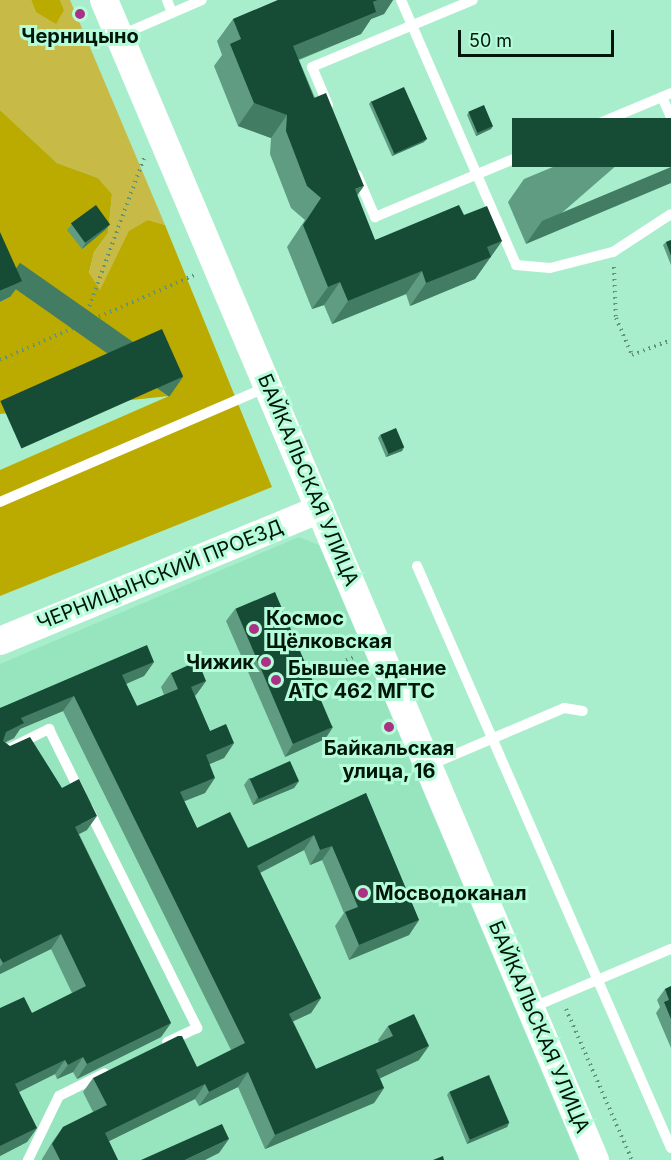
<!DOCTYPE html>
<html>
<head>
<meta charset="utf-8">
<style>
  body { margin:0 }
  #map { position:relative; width:671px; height:1160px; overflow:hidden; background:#a8eecc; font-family:Inter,sans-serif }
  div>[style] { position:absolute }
  .built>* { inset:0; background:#96e5bf }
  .green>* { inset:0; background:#c7ba46 }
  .forest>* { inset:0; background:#bbab00 }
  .path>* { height:4px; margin-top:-2px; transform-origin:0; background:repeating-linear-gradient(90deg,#61937b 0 1.5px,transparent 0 6px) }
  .lane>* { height:10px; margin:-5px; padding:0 5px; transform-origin:5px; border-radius:5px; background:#fff }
  .secondary>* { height:28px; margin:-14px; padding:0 14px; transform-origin:14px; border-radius:14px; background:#fff }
  .wall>* { inset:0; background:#5f9c81 }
  .shaded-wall>* { inset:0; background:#427c63; transform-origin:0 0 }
  .building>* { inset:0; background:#164b36; transform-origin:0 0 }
  .dots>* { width:16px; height:16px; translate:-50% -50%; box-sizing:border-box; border:3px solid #b5fcd9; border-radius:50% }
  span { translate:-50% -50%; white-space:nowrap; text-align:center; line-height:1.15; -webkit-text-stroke:6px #b5fcd9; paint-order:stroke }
  .poi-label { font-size:20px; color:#00160b; font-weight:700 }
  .left { translate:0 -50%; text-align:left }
  .right { translate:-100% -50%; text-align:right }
  .street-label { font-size:20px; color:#00160b }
  .scale { position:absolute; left:458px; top:30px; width:156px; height:27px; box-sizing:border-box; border:3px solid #00160b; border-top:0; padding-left:8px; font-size:18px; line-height:21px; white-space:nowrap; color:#00160b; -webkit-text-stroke:4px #b5fcd9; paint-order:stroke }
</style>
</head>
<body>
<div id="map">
  <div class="built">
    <div style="clip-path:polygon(299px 537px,319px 545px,579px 1160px,0 1160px,0 664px)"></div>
  </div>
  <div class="green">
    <div style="clip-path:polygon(0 0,31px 0,36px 12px,64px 10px,60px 0,70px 0,165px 225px,148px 220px,110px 271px,100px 291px,89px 274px,94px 252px,108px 233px,112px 194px,98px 178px,57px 163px,0 110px)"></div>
  </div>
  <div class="forest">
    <div style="clip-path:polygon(31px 0,60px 0,64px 10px,56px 24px,36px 12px)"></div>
    <div style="clip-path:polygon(0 110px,57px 163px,98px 178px,112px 194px,108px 233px,94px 252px,89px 273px,100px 290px,129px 231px,148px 220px,165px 225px,272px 487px,0 596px,0 470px,169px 396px,0 414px,0 302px,10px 297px,0 274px)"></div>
  </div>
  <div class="path">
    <div style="left:614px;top:267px;width:51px;rotate:87.8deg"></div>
    <div style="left:616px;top:318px;width:40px;rotate:66.6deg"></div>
    <div style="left:632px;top:355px;width:42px;rotate:-21deg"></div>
    <div style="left:83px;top:323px;width:176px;rotate:-69.7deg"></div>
    <div style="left:0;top:360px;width:213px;rotate:-23.6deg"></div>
    <div style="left:313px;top:675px;width:47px;rotate:-23.8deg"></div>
    <div style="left:566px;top:1009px;width:165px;rotate:66.4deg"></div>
  </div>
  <div class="lane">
    <div style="left:167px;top:0;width:14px;rotate:69deg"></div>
    <div style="left:401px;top:0;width:289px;rotate:66.5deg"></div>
    <div style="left:516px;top:265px;width:34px;rotate:5deg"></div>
    <div style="left:550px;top:268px;width:65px;rotate:-14.3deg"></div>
    <div style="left:613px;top:252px;width:69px;rotate:-33.2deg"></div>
    <div style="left:119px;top:36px;width:90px;rotate:-23.4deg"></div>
    <div style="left:662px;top:97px;width:22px;rotate:66deg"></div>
    <div style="left:328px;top:105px;width:41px;rotate:-112.8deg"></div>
    <div style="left:312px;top:67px;width:174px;rotate:-22.6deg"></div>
    <div style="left:357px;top:175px;width:46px;rotate:66.8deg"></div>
    <div style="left:375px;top:217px;width:321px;rotate:-22.7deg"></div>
    <div style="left:0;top:502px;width:291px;rotate:-23.3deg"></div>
    <div style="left:417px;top:566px;width:635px;rotate:66.42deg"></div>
    <div style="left:0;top:753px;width:55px;rotate:-26.1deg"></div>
    <div style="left:49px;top:729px;width:72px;rotate:63.8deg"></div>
    <div style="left:430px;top:765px;width:146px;rotate:-23deg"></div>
    <div style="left:564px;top:708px;width:19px;rotate:9deg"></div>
    <div style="left:88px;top:808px;width:246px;rotate:63.6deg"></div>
    <div style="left:197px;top:1028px;width:33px;rotate:155deg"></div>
    <div style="left:531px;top:1008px;width:152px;rotate:-22.9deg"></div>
    <div style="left:28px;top:1160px;width:71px;rotate:-64.2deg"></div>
    <div style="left:59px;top:1096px;width:51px;rotate:-26.6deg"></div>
  </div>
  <div class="secondary">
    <div style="left:104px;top:0;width:1260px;rotate:67.06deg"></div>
    <div style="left:0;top:641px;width:346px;rotate:-22.4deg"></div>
  </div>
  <div class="wall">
    <div style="clip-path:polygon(278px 0,393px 0,384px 14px,371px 19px,361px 34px,299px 60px,375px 240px,464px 215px,502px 241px,475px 279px,410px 306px,406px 294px,332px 324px,324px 305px,312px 309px,287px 247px,305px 220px,291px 208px,270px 154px,271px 138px,238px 126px,214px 66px,222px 55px,217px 41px,233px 19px)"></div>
    <div style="clip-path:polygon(371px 101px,424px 142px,392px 156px,369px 104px)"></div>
    <div style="clip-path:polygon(469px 112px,491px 129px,476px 136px,467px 115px)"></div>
    <div style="clip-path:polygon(671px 118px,526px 244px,508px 202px,524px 179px)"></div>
    <div style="clip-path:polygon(72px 224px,110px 224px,105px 230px,82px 249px,67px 230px)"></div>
    <div style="clip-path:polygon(671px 240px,671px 265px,663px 245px,666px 242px)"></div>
    <div style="clip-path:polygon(380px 435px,404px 447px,402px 451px,386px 457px,378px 438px)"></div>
    <div style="clip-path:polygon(235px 609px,333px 727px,325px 739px,285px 757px,226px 621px)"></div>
    <div style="clip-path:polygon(154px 662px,144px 676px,126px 684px,137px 706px,164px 695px,161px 687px,171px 673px,206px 681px,195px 696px,210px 731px,234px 743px,224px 758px,209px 764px,205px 793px,184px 801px,197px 828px,248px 848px,366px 793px,419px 920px,409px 935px,349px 960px,335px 926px,344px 913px,322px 860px,310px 865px,304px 850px,260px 873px,321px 998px,311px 1013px,293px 1021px,316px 1069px,379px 1042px,378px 1040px,388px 1026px,419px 1060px,380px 1078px,384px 1088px,374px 1103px,265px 1149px,238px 1087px,199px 1106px,195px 1099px,109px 1141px,118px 1160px,42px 1160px,42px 1159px,53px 1141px,63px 1127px,93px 1112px,83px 1092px,93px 1078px,197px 1067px,231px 1050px,63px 711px,20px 729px,14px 738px,5px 742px,87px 830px,79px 834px,171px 1023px,161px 1037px,77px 1079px,73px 1072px,57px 1079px,55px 1074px,19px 1092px,37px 1128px,27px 1142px,0 1156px,0 1008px,32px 1013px,72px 993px,51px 949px,0 974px,0 708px)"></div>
    <div style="clip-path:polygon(249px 778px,299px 781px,294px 788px,253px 805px,244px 785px)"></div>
    <div style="clip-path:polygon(671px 986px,671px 1048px,656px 1013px,660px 1007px,657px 1000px,665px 989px)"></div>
    <div style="clip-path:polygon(449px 1092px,509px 1123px,507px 1127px,467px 1144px,447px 1095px)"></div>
  </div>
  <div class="shaded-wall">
    <div style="clip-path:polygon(378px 0,393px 0,384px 14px,371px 19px,361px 34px,277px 68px,293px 46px)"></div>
    <div style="clip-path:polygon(254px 103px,287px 115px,271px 138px,238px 126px)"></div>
    <div style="clip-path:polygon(493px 126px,491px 129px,476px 136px,478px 132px)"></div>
    <div style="clip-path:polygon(427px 139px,424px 142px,392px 156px,394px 153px)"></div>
    <div style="clip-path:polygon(671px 167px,671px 183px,526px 244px,542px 221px)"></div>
    <div style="clip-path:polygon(364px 186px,348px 208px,355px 189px)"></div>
    <div style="clip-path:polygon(110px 224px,105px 230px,82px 249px,86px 242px)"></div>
    <div style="clip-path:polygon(502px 241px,475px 279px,410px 306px,426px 283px,487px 247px)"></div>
    <div style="clip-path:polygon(422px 271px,406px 294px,332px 324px,348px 301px)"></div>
    <div style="clip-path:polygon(22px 281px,10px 297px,0 302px,0 291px)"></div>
    <div style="clip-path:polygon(340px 282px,324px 305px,312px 309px,328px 287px)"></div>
    <div style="left:183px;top:377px;width:24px;height:199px;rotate:125deg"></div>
    <div style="clip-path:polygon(404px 447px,402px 451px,386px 457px,388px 454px)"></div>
    <div style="clip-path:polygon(154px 662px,144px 676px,112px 690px,122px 675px)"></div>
    <div style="clip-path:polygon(206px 681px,196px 695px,181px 702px,191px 687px)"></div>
    <div style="clip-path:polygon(74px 696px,63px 711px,20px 729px,14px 738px,0 745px,6px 732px,21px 718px)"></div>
    <div style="clip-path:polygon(333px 727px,325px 739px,285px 757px,293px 744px)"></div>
    <div style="clip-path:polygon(234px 743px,224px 758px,196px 770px,206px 755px)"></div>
    <div style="clip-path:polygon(215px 778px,205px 793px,170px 807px,180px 792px)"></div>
    <div style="clip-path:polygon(299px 781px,294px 788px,253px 805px,257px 798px)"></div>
    <div style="clip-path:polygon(97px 816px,87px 830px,65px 841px,75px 827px)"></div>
    <div style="clip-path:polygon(314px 835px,304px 850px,246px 880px,257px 866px)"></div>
    <div style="clip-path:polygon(332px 846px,322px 860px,310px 865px,320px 850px)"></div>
    <div style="clip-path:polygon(419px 920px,409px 935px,349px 960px,359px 945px)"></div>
    <div style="clip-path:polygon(61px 934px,51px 949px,0 974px,0 967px,3px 963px)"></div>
    <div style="clip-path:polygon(321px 998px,311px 1013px,279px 1028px,289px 1014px)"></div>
    <div style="clip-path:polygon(171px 1023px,161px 1037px,77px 1079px,87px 1064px)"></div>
    <div style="clip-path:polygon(429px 1046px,419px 1060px,366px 1085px,376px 1070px)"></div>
    <div style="clip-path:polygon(83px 1057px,73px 1072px,57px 1079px,68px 1065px)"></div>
    <div style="clip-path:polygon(65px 1060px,55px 1074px,5px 1099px,15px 1084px)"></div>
    <div style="clip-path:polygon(248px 1072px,238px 1087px,199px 1106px,209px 1092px)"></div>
    <div style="clip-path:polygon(205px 1084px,195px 1099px,95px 1148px,105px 1133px)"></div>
    <div style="clip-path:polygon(384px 1088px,374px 1103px,265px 1149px,275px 1135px)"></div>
    <div style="clip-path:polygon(509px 1123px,507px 1127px,467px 1144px,469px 1140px)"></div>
    <div style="clip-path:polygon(37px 1128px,27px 1142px,0 1156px,0 1146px)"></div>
    <div style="clip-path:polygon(229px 1139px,219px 1153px,205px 1160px,185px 1160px)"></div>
  </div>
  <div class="building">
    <div style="clip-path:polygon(278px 0,378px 0,373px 2px,376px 12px,293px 46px,314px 98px,326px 93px,364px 186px,355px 189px,375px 240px,459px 205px,464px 215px,487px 206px,502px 241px,487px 247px,491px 257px,426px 283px,422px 271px,348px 301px,340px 282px,328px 287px,303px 225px,321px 198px,307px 186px,286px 131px,287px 115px,254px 103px,230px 44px,241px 39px,233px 19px)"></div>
    <div style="left:404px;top:87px;width:57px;height:36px;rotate:66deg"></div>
    <div style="left:484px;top:105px;width:23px;height:17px;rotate:67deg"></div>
    <div style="left:671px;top:118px;width:49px;height:159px;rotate:90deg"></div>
    <div style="left:96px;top:205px;width:24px;height:31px;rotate:54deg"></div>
    <div style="clip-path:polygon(0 232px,22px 281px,0 291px)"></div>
    <div style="clip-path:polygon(671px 240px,671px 256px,666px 242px)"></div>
    <div style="left:162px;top:329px;width:52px;height:177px;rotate:66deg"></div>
    <div style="left:396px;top:428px;width:21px;height:17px;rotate:67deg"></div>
    <div style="left:275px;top:592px;width:147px;height:43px;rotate:67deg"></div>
    <div style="clip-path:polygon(147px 645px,154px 662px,122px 675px,137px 706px,178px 689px,171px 673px,198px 661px,206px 681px,191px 687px,210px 731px,226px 724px,234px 743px,206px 755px,215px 778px,180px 792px,197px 828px,230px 812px,248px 848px,366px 793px,419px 920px,359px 945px,345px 912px,358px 907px,332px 846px,320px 850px,314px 835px,257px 866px,321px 998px,289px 1014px,316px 1069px,393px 1036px,388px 1026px,414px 1014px,429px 1046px,376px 1070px,384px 1088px,275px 1135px,248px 1072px,209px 1092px,205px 1084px,105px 1133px,118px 1160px,60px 1160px,52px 1144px,63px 1127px,107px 1105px,93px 1078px,178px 1036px,182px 1036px,197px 1067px,245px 1043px,74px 696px,21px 718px,24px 723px,6px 732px,3px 741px,10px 746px,30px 737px,62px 788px,79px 779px,97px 816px,75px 827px,171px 1023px,87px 1064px,83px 1057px,68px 1065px,65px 1060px,15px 1084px,37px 1128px,0 1146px,0 1008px,24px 997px,32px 1013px,86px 986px,61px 934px,3px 963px,0 958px,0 708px)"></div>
    <div style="left:290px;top:761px;width:22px;height:44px;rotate:66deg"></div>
    <div style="clip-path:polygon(671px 986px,671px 1019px,664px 1002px,669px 1000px,665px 989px)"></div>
    <div style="left:489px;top:1075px;width:52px;height:43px;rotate:67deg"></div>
    <div style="clip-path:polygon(222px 1124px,229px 1139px,185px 1160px,141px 1160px)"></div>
    <div style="clip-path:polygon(443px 1156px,444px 1160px,433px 1160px)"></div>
  </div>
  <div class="dots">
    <div style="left:80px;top:14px;background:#ab3185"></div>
    <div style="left:254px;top:629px;background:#ab3185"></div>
    <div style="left:266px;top:662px;background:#ab3185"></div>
    <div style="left:276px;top:680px;background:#ab3185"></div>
    <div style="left:389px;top:727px;background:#ab3185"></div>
    <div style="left:363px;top:893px;background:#ab3185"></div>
  </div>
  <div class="poi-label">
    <span style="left:80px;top:36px">Черницыно</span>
    <span class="left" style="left:266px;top:630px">Космос<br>Щёлковская</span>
    <span class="right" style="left:254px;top:662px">Чижик</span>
    <span class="left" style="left:288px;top:680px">Бывшее здание<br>АТС 462 МГТС</span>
    <span style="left:389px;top:760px">Байкальская<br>улица, 16</span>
    <span class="left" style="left:375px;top:893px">Мосводоканал</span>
  </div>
  <div class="street-label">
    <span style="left:308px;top:480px;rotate:67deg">БАЙКАЛЬСКАЯ УЛИЦА</span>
    <span style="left:160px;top:575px;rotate:-22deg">ЧЕРНИЦЫНСКИЙ ПРОЕЗД</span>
    <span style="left:539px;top:1027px;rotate:67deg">БАЙКАЛЬСКАЯ УЛИЦА</span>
  </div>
  <div class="scale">50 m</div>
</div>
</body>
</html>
